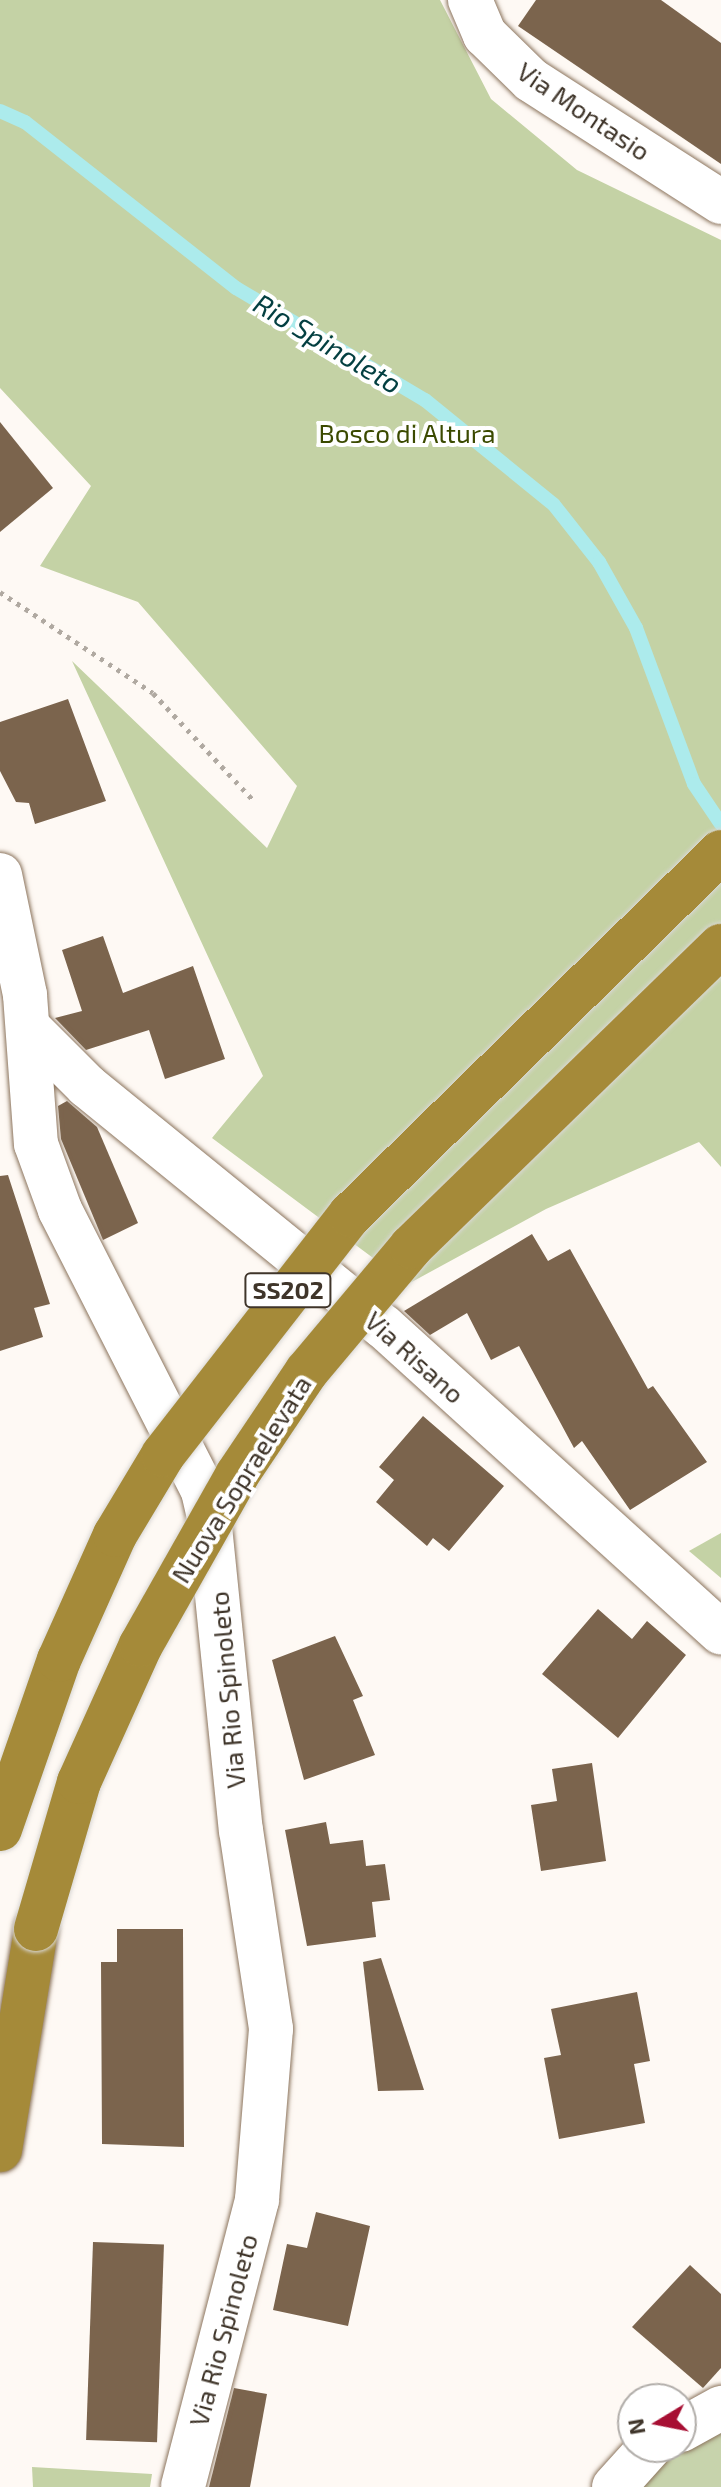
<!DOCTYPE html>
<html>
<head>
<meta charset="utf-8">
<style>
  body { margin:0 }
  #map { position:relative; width:721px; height:2487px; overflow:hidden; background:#fef9f4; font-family:"Exo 2",sans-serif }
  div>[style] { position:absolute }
  .green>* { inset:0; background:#c7d3ac }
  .forest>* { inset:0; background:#c4d2a5 }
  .stream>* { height:14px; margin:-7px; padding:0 7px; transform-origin:7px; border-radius:7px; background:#acebec }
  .building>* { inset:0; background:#7b644d; transform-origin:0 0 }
  .path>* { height:5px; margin-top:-2.5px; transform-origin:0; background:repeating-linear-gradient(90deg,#b0a9a1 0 4px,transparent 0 10px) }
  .roads { filter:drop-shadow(0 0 2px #8c755e) drop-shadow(0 0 2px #8c755e) }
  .minor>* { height:44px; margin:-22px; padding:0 22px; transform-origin:22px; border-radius:22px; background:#fff }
  .highway>* { height:44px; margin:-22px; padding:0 22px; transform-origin:22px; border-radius:22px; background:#a58a39 }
  .bridges { filter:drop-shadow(0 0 2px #d9d7d4) drop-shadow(0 0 2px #d9d7d4) }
  .highway-bridge>* { height:44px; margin:-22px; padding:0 22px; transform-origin:22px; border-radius:22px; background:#a58a39 }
  span { translate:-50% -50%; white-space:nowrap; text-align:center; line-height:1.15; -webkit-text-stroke:8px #fff; paint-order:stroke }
  .shield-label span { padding:2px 6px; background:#fff; border:2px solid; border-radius:6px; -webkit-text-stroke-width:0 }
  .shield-label { font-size:24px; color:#3f352a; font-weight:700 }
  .street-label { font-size:26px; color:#3f352a }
  .park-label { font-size:26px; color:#3b4a00 }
  .water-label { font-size:28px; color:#033f41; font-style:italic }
  .north { position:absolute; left:617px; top:2383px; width:80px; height:80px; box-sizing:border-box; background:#fff; border:2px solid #b2aeaa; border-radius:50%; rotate:260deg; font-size:22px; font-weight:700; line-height:32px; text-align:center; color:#3f352a }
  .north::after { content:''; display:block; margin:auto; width:28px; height:36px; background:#a70f33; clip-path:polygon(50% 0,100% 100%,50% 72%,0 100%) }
</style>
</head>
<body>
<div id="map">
  <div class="green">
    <div style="clip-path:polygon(721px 2429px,721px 2487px,637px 2487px,638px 2477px)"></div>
  </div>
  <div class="forest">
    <div style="clip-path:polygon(0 0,440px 0,491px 99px,577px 170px,721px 240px,721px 1167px,699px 1142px,546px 1209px,408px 1284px,212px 1138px,263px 1076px,72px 661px,267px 848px,297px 786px,138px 602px,40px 566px,91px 486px,0 388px)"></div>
    <div style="clip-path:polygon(721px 1533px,721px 1578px,689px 1551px)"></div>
    <div style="clip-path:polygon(32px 2467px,152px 2474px,150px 2487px,33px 2487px)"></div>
  </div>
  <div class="stream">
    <div style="left:0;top:111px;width:27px;rotate:24deg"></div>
    <div style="left:25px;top:122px;width:268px;rotate:38.2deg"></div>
    <div style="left:236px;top:288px;width:220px;rotate:30.7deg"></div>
    <div style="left:425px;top:400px;width:166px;rotate:39.1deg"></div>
    <div style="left:554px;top:505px;width:73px;rotate:51.7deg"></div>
    <div style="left:599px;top:562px;width:76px;rotate:60.7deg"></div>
    <div style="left:636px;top:628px;width:166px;rotate:69.6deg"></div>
    <div style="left:694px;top:784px;width:48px;rotate:56deg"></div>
  </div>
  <div class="building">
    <div style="clip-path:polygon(536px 0,661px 0,721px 43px,721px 164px,518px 26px)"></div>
    <div style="clip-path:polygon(0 422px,53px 488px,0 532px)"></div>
    <div style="clip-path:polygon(68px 699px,106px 801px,35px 824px,29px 803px,16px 802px,0 771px,0 722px)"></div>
    <div style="clip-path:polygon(103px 936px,123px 993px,193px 966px,225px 1059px,165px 1079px,149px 1030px,86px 1050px,55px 1018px,82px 1011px,62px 950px)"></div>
    <div style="clip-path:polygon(67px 1101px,97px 1127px,138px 1223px,103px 1240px,61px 1139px,58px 1106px)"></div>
    <div style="clip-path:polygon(8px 1175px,50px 1304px,34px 1308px,43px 1337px,0 1351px,0 1176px)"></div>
    <div style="clip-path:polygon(532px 1234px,548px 1261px,570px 1249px,648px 1389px,653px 1386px,707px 1462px,630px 1510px,582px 1441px,574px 1448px,519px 1346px,491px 1360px,467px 1313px,430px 1335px,404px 1311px)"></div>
    <div style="clip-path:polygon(423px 1416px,504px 1486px,449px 1551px,433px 1538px,427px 1546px,376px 1502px,394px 1480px,379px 1467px)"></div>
    <div style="clip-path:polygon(598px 1609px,632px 1639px,647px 1621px,686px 1655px,618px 1738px,542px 1674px)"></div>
    <div style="clip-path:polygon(335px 1636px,363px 1696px,353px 1700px,375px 1755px,304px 1780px,272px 1660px)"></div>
    <div style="clip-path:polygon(592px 1763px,606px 1861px,541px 1871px,531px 1805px,557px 1801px,552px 1769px)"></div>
    <div style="clip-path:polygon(326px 1822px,330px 1844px,363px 1840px,366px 1866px,385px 1864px,390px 1900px,372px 1902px,376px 1937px,307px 1946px,285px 1830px)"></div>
    <div style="clip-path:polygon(117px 1929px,183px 1929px,184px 2147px,102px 2144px,101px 1962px,117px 1962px)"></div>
    <div style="clip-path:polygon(381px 1958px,424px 2090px,378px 2091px,363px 1962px)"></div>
    <div style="clip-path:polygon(637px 1992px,650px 2061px,634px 2064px,645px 2123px,559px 2139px,544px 2058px,561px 2055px,551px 2009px)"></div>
    <div style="clip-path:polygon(316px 2212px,370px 2226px,348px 2326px,273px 2310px,287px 2244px,307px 2248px)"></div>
    <div style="left:93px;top:2242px;width:71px;height:198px;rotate:2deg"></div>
    <div style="clip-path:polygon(690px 2265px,721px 2294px,721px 2368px,703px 2388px,632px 2327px)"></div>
    <div style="clip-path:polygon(234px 2388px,267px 2394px,250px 2487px,209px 2487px)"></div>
  </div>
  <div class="path">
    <div style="left:0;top:592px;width:183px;rotate:33.4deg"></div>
    <div style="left:153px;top:693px;width:146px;rotate:46.9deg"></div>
  </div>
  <div class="roads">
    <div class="minor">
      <div style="left:470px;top:0;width:38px;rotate:67deg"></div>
      <div style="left:485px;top:35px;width:64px;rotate:44.4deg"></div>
      <div style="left:531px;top:80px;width:226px;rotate:32.7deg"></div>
      <div style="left:0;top:875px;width:123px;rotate:78.2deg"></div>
      <div style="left:25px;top:995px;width:149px;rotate:85.8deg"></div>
      <div style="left:36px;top:1144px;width:70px;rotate:70deg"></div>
      <div style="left:60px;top:1210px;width:315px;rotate:63deg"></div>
      <div style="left:203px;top:1491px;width:27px;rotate:77deg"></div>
      <div style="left:209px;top:1517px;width:315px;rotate:84.2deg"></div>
      <div style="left:241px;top:1830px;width:201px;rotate:81.4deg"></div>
      <div style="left:271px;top:2029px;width:172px;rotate:94.7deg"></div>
      <div style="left:257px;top:2200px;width:296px;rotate:104.5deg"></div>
      <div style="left:29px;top:1028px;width:82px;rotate:45deg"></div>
      <div style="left:87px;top:1086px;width:382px;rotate:39.1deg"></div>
      <div style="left:384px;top:1327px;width:455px;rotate:42.2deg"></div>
      <div style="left:681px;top:2430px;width:46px;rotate:-28.8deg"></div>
      <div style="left:614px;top:2487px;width:54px;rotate:-48deg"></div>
    </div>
    <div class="highway">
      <div style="left:0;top:2150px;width:224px;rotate:-80.7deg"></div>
    </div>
  </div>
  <div class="bridges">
    <div class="highway-bridge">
      <div style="left:0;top:1829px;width:179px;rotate:-70.8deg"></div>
      <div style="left:59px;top:1660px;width:137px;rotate:-65.9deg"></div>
      <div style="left:115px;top:1535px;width:93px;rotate:-59deg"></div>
      <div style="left:163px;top:1455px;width:304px;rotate:-52.1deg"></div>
      <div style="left:350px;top:1215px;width:519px;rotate:-44.38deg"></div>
      <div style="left:36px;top:1929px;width:153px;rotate:-73.7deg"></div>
      <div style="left:79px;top:1782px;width:150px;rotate:-65.7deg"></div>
      <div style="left:141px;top:1645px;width:195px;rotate:-60.5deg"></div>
      <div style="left:237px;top:1475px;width:125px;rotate:-56.1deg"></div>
      <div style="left:307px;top:1371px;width:162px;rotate:-50deg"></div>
      <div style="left:411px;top:1247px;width:432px;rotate:-44.2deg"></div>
    </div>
  </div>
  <div class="shield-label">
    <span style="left:288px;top:1290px">SS202</span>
  </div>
  <div class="street-label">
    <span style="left:584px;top:111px;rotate:34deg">Via Montasio</span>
    <span style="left:415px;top:1357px;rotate:42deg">Via Risano</span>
    <span style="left:241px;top:1479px;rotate:-58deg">Nuova Sopraelevata</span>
    <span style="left:227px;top:1690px;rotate:-95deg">Via Rio Spinoleto</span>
    <span style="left:223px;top:2330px;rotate:-75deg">Via Rio Spinoleto</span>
  </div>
  <div class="park-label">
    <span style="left:407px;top:433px">Bosco di Altura</span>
  </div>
  <div class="water-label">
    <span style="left:328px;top:343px;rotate:31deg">Rio Spinoleto</span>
  </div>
  <div class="north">N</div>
</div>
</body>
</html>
